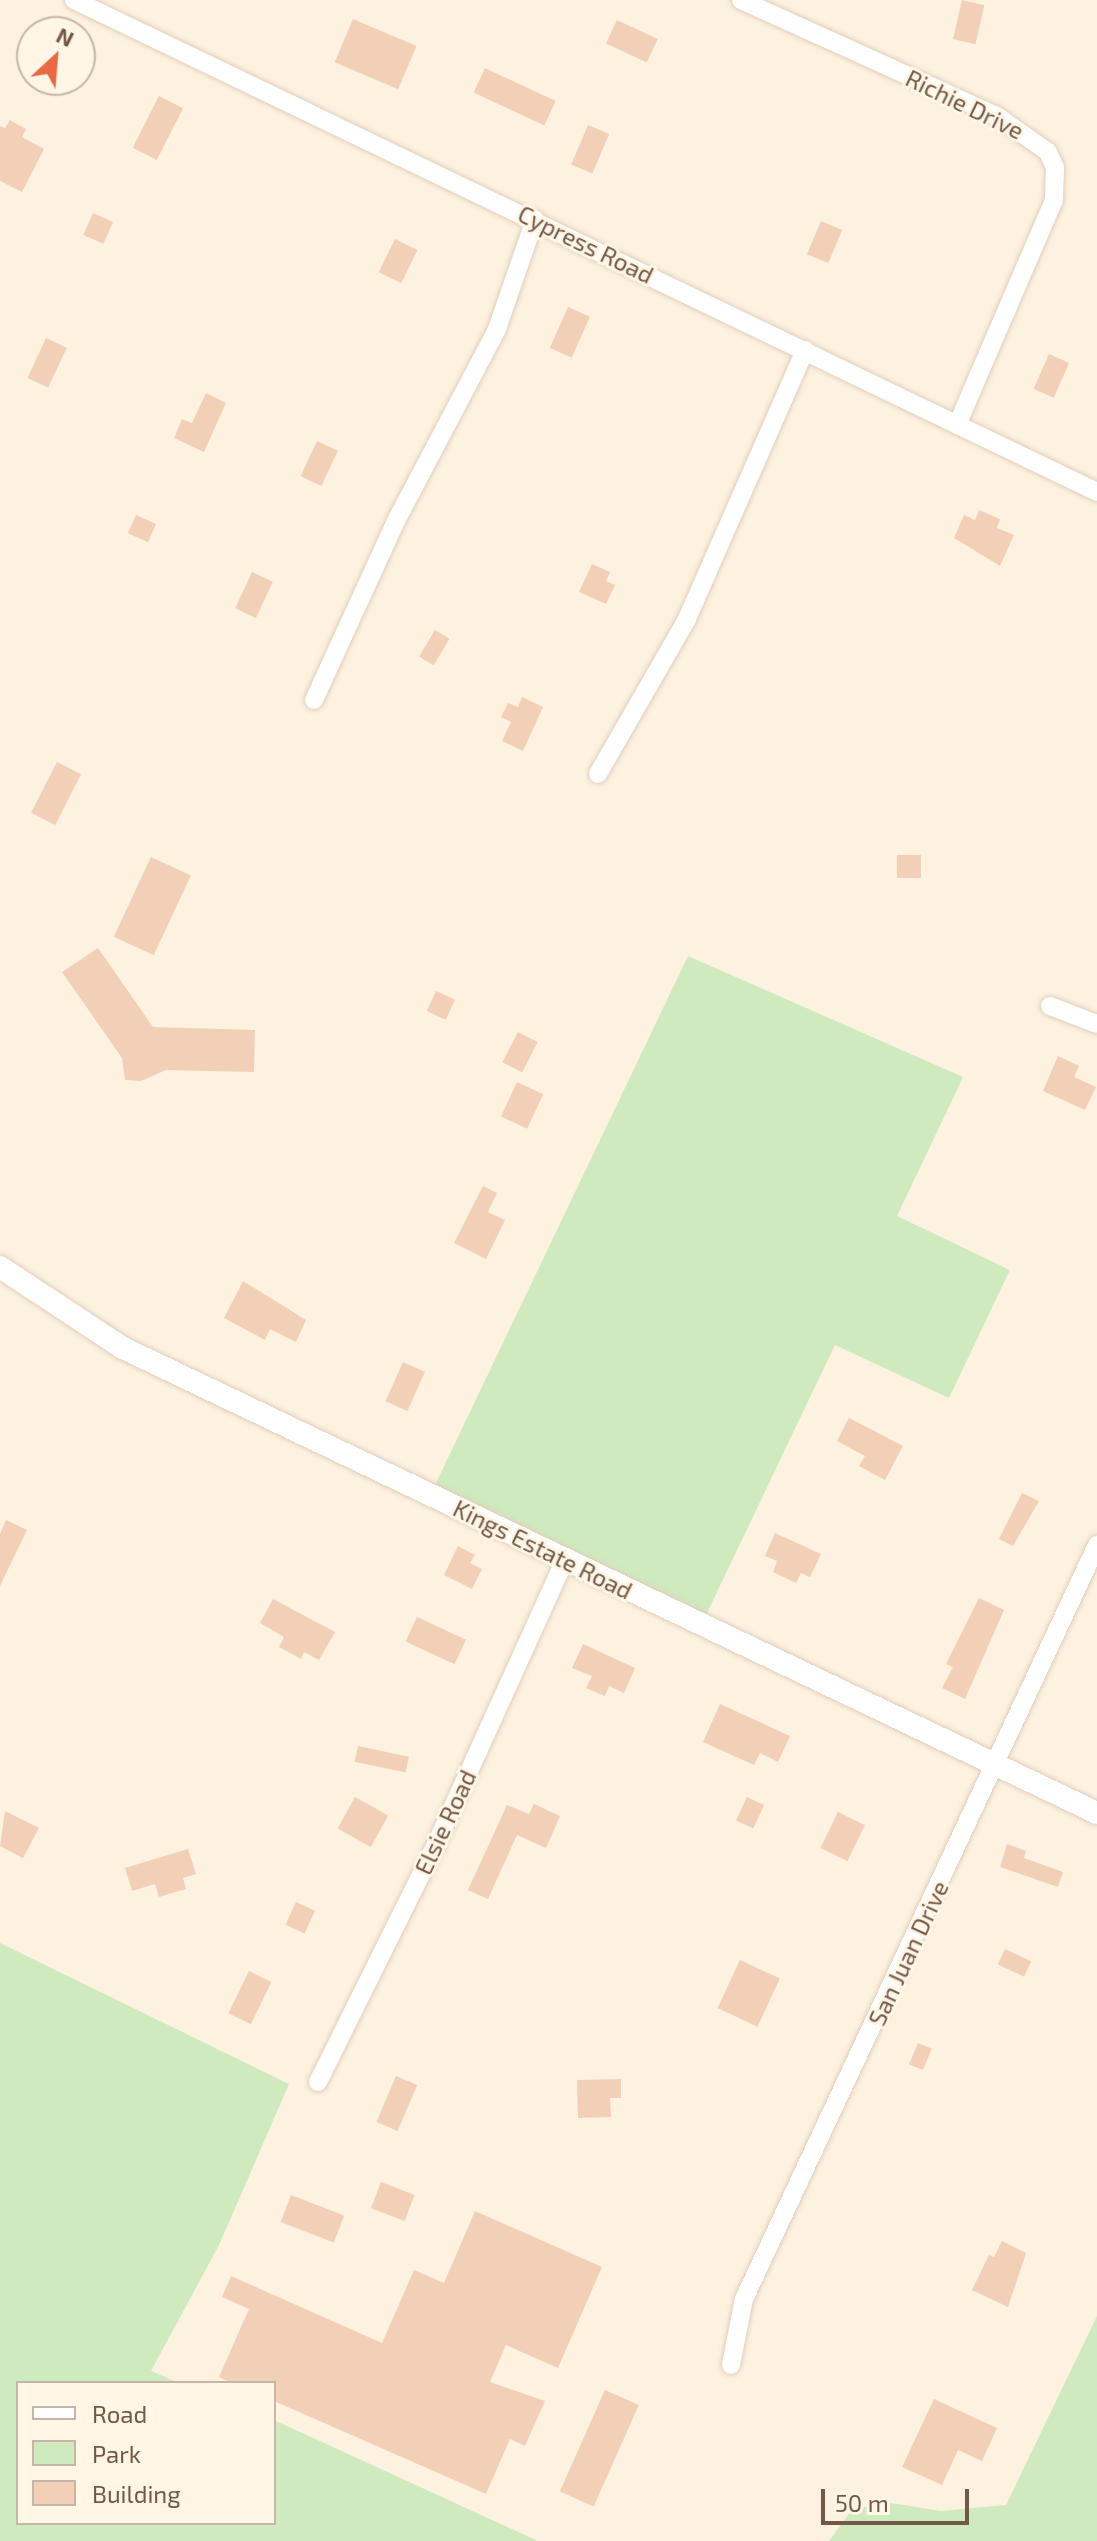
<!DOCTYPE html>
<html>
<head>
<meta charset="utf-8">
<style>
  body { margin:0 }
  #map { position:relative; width:1097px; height:2541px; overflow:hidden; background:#fcf2df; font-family:"Exo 2",sans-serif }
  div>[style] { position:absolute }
  .green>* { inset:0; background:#cfeabe }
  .building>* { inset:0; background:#f2cfb7; transform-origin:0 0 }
  .roads { filter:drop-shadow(0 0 2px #e0cebc) drop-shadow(0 0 2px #e0cebc) }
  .minor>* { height:18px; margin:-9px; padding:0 9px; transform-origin:9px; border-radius:9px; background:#fff }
  .tertiary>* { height:22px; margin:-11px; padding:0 11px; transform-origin:11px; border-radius:11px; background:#fff }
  span { translate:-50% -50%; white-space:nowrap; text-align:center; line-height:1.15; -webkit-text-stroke:6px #fff6e6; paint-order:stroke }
  .street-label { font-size:24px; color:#735747 }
  .legend { position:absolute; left:16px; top:2381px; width:260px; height:144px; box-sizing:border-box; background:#fff6e6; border:2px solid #c7b6a6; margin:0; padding:10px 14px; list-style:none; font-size:24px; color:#735747 }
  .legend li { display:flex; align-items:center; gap:16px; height:40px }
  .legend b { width:40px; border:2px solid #c7b6a6 }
  .north { position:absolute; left:16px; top:16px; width:80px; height:80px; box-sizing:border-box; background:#fff6e6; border:2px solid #c7b6a6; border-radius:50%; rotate:26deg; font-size:22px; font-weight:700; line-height:32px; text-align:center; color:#735747 }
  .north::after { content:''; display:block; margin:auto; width:28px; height:36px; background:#e96a42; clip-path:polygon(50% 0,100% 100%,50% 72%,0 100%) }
  .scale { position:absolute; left:821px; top:2489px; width:148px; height:36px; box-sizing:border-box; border:4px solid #735747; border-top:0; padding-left:10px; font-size:24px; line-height:28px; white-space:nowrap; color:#735747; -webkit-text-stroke:6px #fff6e6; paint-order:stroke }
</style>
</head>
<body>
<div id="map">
  <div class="green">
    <div style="clip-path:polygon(688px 956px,963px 1077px,897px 1216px,1010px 1270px,949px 1398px,835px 1345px,706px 1615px,435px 1485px)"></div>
    <div style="clip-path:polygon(0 1943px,289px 2084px,219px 2245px,151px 2371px,179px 2383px,18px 2383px,18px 2523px,274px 2523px,274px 2420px,538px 2541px,0 2541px)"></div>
    <div style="clip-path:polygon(1097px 2316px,1097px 2541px,829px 2541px,852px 2510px,885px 2502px,941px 2511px,1006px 2505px)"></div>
  </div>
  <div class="building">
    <div style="left:962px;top:0;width:23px;height:40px;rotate:13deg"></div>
    <div style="left:353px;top:19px;width:69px;height:47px;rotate:23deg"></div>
    <div style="left:617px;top:20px;width:45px;height:26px;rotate:25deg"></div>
    <div style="left:485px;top:68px;width:78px;height:27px;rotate:25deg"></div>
    <div style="left:159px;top:96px;width:27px;height:58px;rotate:27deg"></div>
    <div style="clip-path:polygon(10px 120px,26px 129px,22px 137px,44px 149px,22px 192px,0 181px,0 126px,5px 128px)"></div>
    <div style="left:588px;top:125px;width:23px;height:43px;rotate:23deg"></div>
    <div style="left:93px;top:213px;width:22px;height:24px;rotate:24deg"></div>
    <div style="left:821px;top:221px;width:23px;height:36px;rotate:23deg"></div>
    <div style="left:395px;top:239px;width:25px;height:37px;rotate:26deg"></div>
    <div style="left:568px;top:307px;width:24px;height:45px;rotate:24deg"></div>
    <div style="left:46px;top:338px;width:23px;height:44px;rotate:25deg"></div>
    <div style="left:1049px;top:354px;width:22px;height:38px;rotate:24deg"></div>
    <div style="clip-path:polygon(206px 393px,226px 403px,204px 452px,174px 438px,182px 419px,192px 423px)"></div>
    <div style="left:317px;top:441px;width:23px;height:39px;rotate:25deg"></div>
    <div style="clip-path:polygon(979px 510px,1000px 519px,997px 528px,1014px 535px,1000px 566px,954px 538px,964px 515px,975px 520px)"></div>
    <div style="left:136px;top:515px;width:22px;height:20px;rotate:24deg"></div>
    <div style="clip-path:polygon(592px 564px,610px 572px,606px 581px,615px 585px,606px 604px,579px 592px)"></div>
    <div style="left:252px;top:572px;width:23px;height:40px;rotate:25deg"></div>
    <div style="left:435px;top:630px;width:17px;height:31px;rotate:31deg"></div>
    <div style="clip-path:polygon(522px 697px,543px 707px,523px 751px,502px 741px,511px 722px,501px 717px,508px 703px,518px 707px)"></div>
    <div style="left:57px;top:762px;width:27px;height:57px;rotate:27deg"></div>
    <div style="left:897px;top:855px;width:24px;height:23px"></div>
    <div style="left:151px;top:857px;width:44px;height:88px;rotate:25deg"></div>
    <div style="clip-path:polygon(98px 948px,153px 1027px,255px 1030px,254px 1072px,166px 1070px,141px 1081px,125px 1080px,122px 1058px,62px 972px)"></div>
    <div style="left:436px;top:991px;width:21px;height:22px;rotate:25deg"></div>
    <div style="left:518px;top:1032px;width:22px;height:34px;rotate:27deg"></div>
    <div style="clip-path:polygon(1058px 1056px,1079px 1066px,1074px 1077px,1096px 1087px,1085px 1110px,1043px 1091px)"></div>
    <div style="left:517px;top:1082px;width:29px;height:38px;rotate:25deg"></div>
    <div style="clip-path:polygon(483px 1186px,497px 1193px,488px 1212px,505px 1220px,486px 1259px,454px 1243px)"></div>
    <div style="clip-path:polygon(243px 1281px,306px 1320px,296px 1342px,270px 1329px,265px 1340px,224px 1318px)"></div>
    <div style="left:403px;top:1362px;width:24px;height:43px;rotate:24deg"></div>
    <div style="clip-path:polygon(849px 1418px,903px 1446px,885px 1480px,859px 1466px,865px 1456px,837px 1441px)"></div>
    <div style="clip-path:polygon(1022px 1493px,1039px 1501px,1013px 1546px,999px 1539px)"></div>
    <div style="clip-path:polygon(6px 1520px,27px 1530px,0 1586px,0 1534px)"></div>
    <div style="clip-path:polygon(775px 1533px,821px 1554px,810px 1577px,801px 1573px,796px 1583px,773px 1572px,777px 1561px,765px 1556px)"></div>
    <div style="clip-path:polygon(458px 1546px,475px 1555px,470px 1563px,482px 1569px,472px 1589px,444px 1575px)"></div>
    <div style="clip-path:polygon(979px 1598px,1004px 1610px,965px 1699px,942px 1688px,953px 1667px,946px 1664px)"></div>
    <div style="clip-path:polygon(273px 1599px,335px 1632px,319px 1660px,304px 1652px,301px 1659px,279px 1647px,284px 1637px,260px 1623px)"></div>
    <div style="left:417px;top:1617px;width:54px;height:27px;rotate:25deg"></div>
    <div style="clip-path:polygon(583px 1644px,635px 1668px,624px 1693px,609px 1686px,605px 1696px,586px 1688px,592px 1676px,572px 1668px)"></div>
    <div style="clip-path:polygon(720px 1704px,790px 1736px,778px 1762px,760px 1753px,754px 1765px,703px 1742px)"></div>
    <div style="left:358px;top:1746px;width:52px;height:16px;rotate:12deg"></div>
    <div style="left:355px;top:1797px;width:38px;height:36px;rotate:29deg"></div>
    <div style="left:747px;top:1797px;width:19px;height:26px;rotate:25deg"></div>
    <div style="clip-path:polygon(534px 1804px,560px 1816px,546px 1848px,517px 1835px,488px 1899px,468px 1890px,507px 1805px,529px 1814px)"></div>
    <div style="clip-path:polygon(5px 1811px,39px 1828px,23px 1858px,0 1846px)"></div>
    <div style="left:838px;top:1812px;width:30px;height:40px;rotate:26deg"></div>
    <div style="clip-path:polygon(1007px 1844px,1026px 1851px,1024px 1858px,1063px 1872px,1058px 1887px,1000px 1867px)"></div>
    <div style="clip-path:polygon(188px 1849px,196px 1874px,183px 1878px,186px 1889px,159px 1897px,155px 1884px,132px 1891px,125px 1868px)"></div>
    <div style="left:296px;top:1902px;width:21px;height:25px;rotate:25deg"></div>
    <div style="left:1005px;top:1949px;width:29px;height:17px;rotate:25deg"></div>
    <div style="left:740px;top:1960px;width:44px;height:53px;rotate:25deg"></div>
    <div style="left:249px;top:1971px;width:25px;height:47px;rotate:26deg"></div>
    <div style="left:918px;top:2043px;width:15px;height:23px;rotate:23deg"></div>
    <div style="left:396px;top:2076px;width:23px;height:50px;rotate:23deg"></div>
    <div style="clip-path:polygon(621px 2079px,621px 2098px,610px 2098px,611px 2117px,578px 2118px,577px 2080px)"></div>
    <div style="left:381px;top:2182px;width:36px;height:28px;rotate:21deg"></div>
    <div style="left:291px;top:2195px;width:57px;height:29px;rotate:21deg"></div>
    <div style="clip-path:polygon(475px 2211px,602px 2267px,558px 2368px,506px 2345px,490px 2382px,545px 2401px,525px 2446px,510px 2439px,486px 2494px,274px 2401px,274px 2383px,232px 2383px,219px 2377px,249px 2309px,222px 2297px,231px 2276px,382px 2343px,414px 2270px,444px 2283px)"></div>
    <div style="clip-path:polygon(1002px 2241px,1026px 2253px,1008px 2307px,972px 2290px,989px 2255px,994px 2257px)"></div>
    <div style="left:605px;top:2390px;width:37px;height:111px;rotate:24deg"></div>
    <div style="clip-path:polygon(934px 2399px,997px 2428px,982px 2461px,958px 2450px,942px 2485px,902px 2467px)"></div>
  </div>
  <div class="roads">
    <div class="minor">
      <div style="left:74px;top:0;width:1135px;rotate:25.68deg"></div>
      <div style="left:741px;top:0;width:281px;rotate:24.4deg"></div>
      <div style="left:997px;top:116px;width:62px;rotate:35.2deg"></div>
      <div style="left:1048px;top:152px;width:17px;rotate:66deg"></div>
      <div style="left:1055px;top:168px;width:32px;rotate:92deg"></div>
      <div style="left:1054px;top:200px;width:245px;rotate:113.3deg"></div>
      <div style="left:314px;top:700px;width:199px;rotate:-65.4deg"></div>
      <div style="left:397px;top:519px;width:215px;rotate:-62.2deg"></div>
      <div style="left:497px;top:329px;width:116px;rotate:-70.9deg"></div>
      <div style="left:598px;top:774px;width:179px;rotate:-60.1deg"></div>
      <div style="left:687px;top:619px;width:294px;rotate:-66.3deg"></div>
      <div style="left:1050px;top:1006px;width:50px;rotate:21deg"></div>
      <div style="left:318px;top:2082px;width:266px;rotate:-63.6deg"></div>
      <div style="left:436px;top:1844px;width:312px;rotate:-65.6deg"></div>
      <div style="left:731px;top:2365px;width:67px;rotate:-78.9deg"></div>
      <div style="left:744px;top:2299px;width:833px;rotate:-64.91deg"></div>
    </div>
    <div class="tertiary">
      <div style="left:0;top:1267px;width:147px;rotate:33.4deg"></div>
      <div style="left:123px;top:1348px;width:1079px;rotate:25.52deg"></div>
    </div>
  </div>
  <div class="street-label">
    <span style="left:965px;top:104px;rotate:26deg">Richie Drive</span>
    <span style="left:586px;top:244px;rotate:26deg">Cypress Road</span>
    <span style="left:543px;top:1549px;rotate:26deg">Kings Estate Road</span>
    <span style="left:445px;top:1822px;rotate:-65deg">Elsie Road</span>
    <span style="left:908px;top:1953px;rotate:-65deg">San Juan Drive</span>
  </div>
  <ul class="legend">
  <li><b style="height:10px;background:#fff"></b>Road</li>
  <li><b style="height:22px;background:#cfeabe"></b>Park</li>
  <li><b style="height:22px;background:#f2cfb7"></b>Building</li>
  </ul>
  <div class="north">N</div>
  <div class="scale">50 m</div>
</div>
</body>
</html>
